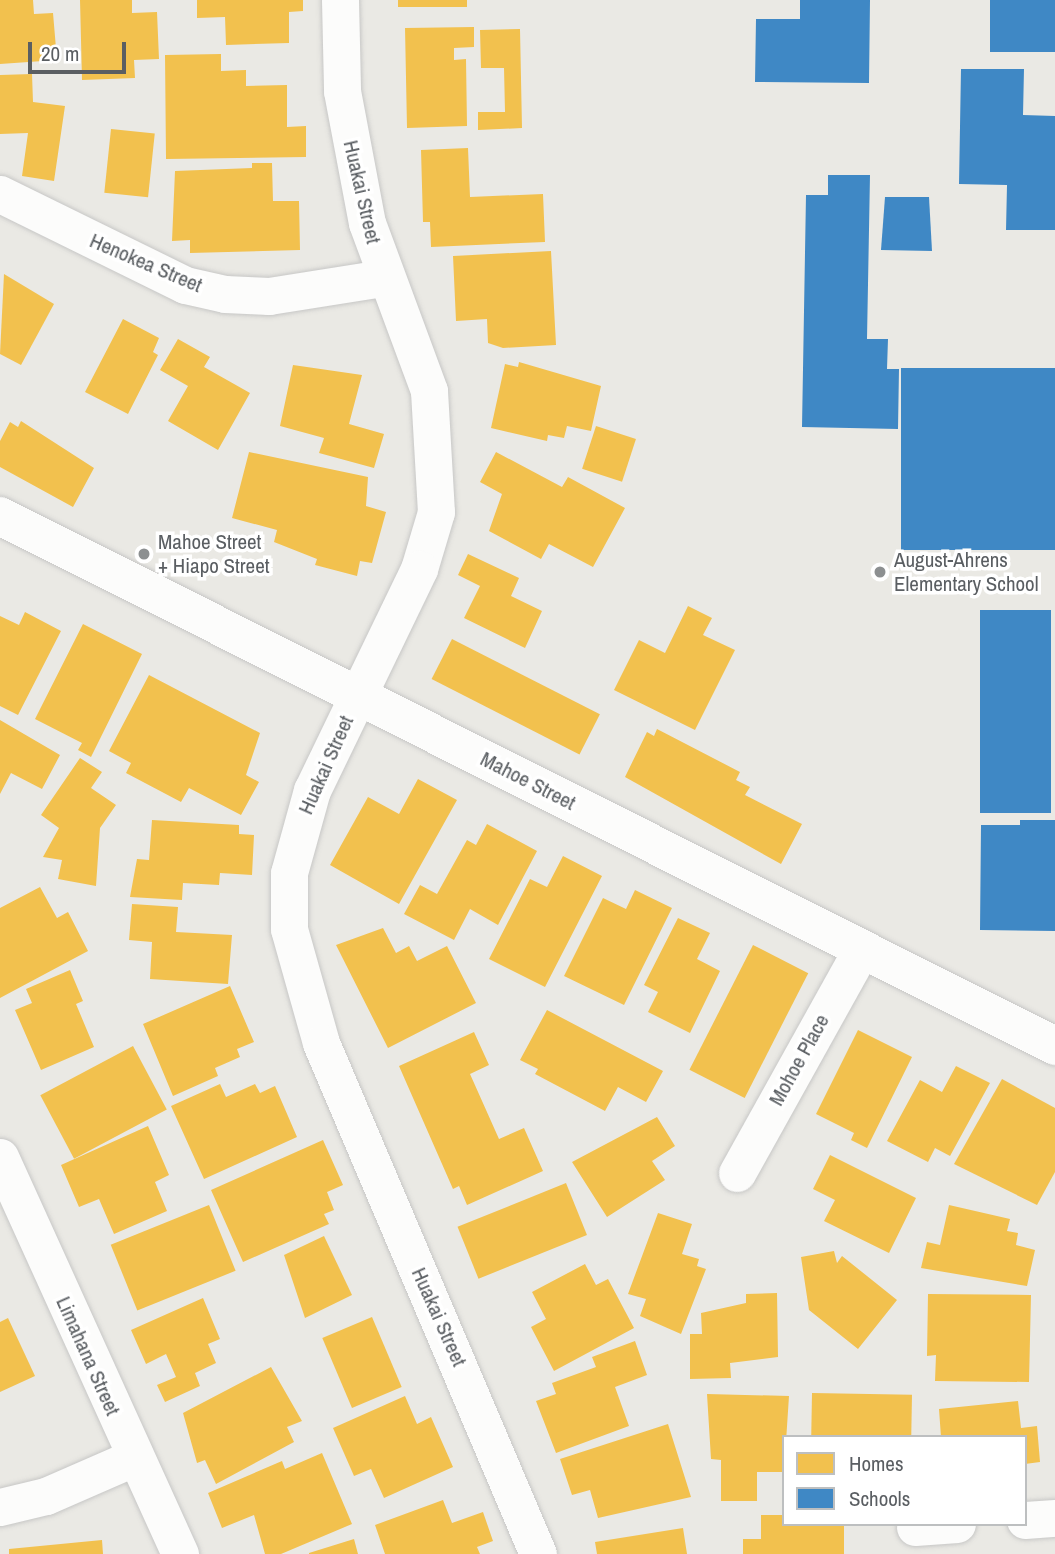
<!DOCTYPE html>
<html>
<head>
<meta charset="utf-8">
<style>
  body { margin:0 }
  #map { position:relative; width:1055px; height:1554px; overflow:hidden; background:#eae9e4; font-family:"Archivo Narrow",sans-serif }
  div>[style] { position:absolute }
  .homes>* { inset:0; background:#f2c14e; transform-origin:0 0 }
  .schools>* { inset:0; background:#3f88c5; transform-origin:0 0 }
  .roads { filter:drop-shadow(0 0 2px #c7c7c6) drop-shadow(0 0 2px #c7c7c6) }
  .street>* { height:37px; margin:-18.5px; padding:0 18.5px; transform-origin:18.5px; border-radius:18.5px; background:#fcfcfb }
  .secondary>* { height:38px; margin:-19px; padding:0 19px; transform-origin:19px; border-radius:19px; background:#fcfcfb }
  .dots>* { width:19px; height:19px; translate:-50% -50%; box-sizing:border-box; border:4px solid #fff; border-radius:50% }
  span { translate:-50% -50%; white-space:nowrap; text-align:center; line-height:1.15; -webkit-text-stroke:7px #fff; paint-order:stroke }
  .street-label { font-size:21px; color:#5a5e62 }
  .poi-label { font-size:21px; color:#5a5e62 }
  .left { translate:0 -50%; text-align:left }
  .legend { position:absolute; left:782px; top:1435px; width:245px; height:91px; box-sizing:border-box; background:#fff; border:2px solid #bdbfc0; margin:0; padding:9px 12px; list-style:none; font-size:21px; color:#5a5e62 }
  .legend li { display:flex; align-items:center; gap:14px; height:35px }
  .legend b { width:35px; border:2px solid #bdbfc0 }
  .scale { position:absolute; left:28px; top:42px; width:98px; height:32px; box-sizing:border-box; border:4px solid #5a5e62; border-top:0; padding-left:9px; font-size:21px; line-height:24px; white-space:nowrap; color:#5a5e62; -webkit-text-stroke:5px #fff; paint-order:stroke }
</style>
</head>
<body>
<div id="map">
  <div class="homes">
    <div style="clip-path:polygon(0 0,33px 0,34px 14px,53px 13px,57px 60px,0 64px)"></div>
    <div style="clip-path:polygon(80px 0,132px 0,132px 13px,157px 12px,159px 59px,134px 60px,135px 78px,82px 80px)"></div>
    <div style="clip-path:polygon(197px 0,303px 0,303px 11px,289px 12px,289px 43px,226px 45px,225px 17px,197px 18px)"></div>
    <div style="left:398px;top:0;width:69px;height:7px"></div>
    <div style="clip-path:polygon(474px 27px,474px 47px,454px 48px,454px 60px,466px 59px,467px 126px,407px 128px,405px 28px)"></div>
    <div style="clip-path:polygon(520px 29px,522px 128px,478px 130px,478px 112px,505px 112px,504px 68px,481px 68px,480px 30px)"></div>
    <div style="clip-path:polygon(221px 54px,221px 71px,246px 70px,246px 86px,287px 85px,287px 127px,306px 126px,306px 157px,166px 159px,165px 55px)"></div>
    <div style="clip-path:polygon(32px 74px,33px 102px,65px 106px,54px 181px,22px 176px,28px 133px,0 134px,0 75px)"></div>
    <div style="left:111px;top:129px;width:44px;height:64px;rotate:6deg"></div>
    <div style="clip-path:polygon(468px 148px,470px 197px,543px 194px,545px 242px,431px 247px,430px 222px,423px 222px,421px 150px)"></div>
    <div style="clip-path:polygon(252px 163px,272px 163px,273px 201px,299px 201px,300px 250px,190px 253px,190px 240px,172px 241px,175px 171px,252px 168px)"></div>
    <div style="clip-path:polygon(551px 251px,556px 345px,503px 348px,488px 343px,487px 319px,456px 321px,453px 256px)"></div>
    <div style="clip-path:polygon(4px 274px,54px 304px,21px 365px,0 354px)"></div>
    <div style="clip-path:polygon(123px 319px,159px 338px,153px 352px,158px 355px,128px 414px,85px 392px)"></div>
    <div style="clip-path:polygon(178px 339px,210px 357px,204px 367px,250px 393px,218px 450px,168px 421px,188px 386px,160px 370px)"></div>
    <div style="clip-path:polygon(519px 362px,601px 386px,591px 431px,567px 426px,564px 438px,548px 435px,547px 441px,491px 428px,505px 364px,518px 367px)"></div>
    <div style="clip-path:polygon(293px 365px,362px 375px,349px 424px,384px 434px,374px 468px,319px 453px,324px 438px,280px 426px)"></div>
    <div style="clip-path:polygon(21px 421px,94px 468px,73px 507px,0 467px,0 441px,10px 422px,18px 427px)"></div>
    <div style="left:596px;top:426px;width:42px;height:45px;rotate:18deg"></div>
    <div style="clip-path:polygon(249px 452px,368px 477px,366px 506px,386px 512px,372px 563px,360px 561px,357px 576px,315px 565px,317px 559px,274px 542px,277px 530px,232px 518px)"></div>
    <div style="clip-path:polygon(496px 452px,562px 487px,568px 477px,625px 508px,593px 567px,549px 544px,541px 559px,489px 531px,502px 494px,480px 482px)"></div>
    <div style="clip-path:polygon(468px 554px,519px 578px,511px 596px,542px 611px,525px 648px,464px 618px,480px 586px,458px 575px)"></div>
    <div style="clip-path:polygon(688px 606px,712px 618px,703px 635px,735px 650px,695px 730px,614px 690px,639px 640px,665px 653px)"></div>
    <div style="clip-path:polygon(25px 612px,61px 631px,18px 715px,0 706px,0 616px,19px 625px)"></div>
    <div style="clip-path:polygon(83px 624px,142px 654px,91px 757px,78px 750px,82px 743px,35px 719px)"></div>
    <div style="left:452px;top:639px;width:166px;height:45px;rotate:27deg"></div>
    <div style="clip-path:polygon(149px 675px,260px 733px,246px 775px,259px 782px,241px 815px,189px 788px,181px 802px,126px 773px,131px 763px,109px 751px)"></div>
    <div style="clip-path:polygon(0 720px,60px 755px,42px 789px,11px 773px,0 794px)"></div>
    <div style="clip-path:polygon(657px 729px,740px 772px,736px 780px,750px 787px,745px 795px,802px 824px,781px 864px,625px 777px,647px 732px,654px 736px)"></div>
    <div style="clip-path:polygon(80px 758px,102px 772px,91px 788px,116px 805px,100px 828px,96px 886px,58px 879px,62px 860px,43px 857px,59px 828px,41px 815px)"></div>
    <div style="clip-path:polygon(418px 779px,457px 800px,399px 904px,330px 865px,368px 797px,399px 814px)"></div>
    <div style="clip-path:polygon(152px 820px,239px 825px,239px 834px,254px 835px,252px 875px,220px 873px,219px 885px,183px 883px,182px 900px,130px 897px,137px 859px,149px 860px)"></div>
    <div style="clip-path:polygon(487px 824px,537px 851px,498px 925px,470px 909px,454px 940px,404px 914px,420px 885px,437px 894px,467px 840px,476px 845px)"></div>
    <div style="clip-path:polygon(563px 856px,602px 876px,545px 987px,489px 959px,530px 879px,547px 887px)"></div>
    <div style="clip-path:polygon(40px 887px,57px 918px,68px 912px,88px 951px,0 998px,0 908px)"></div>
    <div style="clip-path:polygon(635px 890px,672px 908px,624px 1005px,564px 976px,603px 898px,626px 909px)"></div>
    <div style="clip-path:polygon(132px 904px,178px 907px,176px 932px,232px 935px,228px 984px,150px 979px,152px 942px,129px 940px)"></div>
    <div style="clip-path:polygon(678px 918px,710px 933px,697px 959px,720px 971px,690px 1033px,648px 1012px,658px 992px,644px 985px)"></div>
    <div style="clip-path:polygon(383px 928px,396px 953px,409px 946px,417px 961px,447px 946px,476px 1003px,388px 1048px,336px 945px)"></div>
    <div style="left:753px;top:945px;width:62px;height:140px;rotate:27deg"></div>
    <div style="clip-path:polygon(70px 970px,83px 1001px,76px 1004px,94px 1047px,41px 1070px,15px 1010px,32px 1003px,26px 989px)"></div>
    <div style="clip-path:polygon(230px 986px,254px 1042px,237px 1049px,240px 1057px,215px 1068px,218px 1076px,173px 1096px,143px 1024px)"></div>
    <div style="clip-path:polygon(547px 1010px,663px 1071px,646px 1102px,618px 1087px,605px 1111px,535px 1074px,538px 1069px,520px 1060px)"></div>
    <div style="clip-path:polygon(858px 1030px,912px 1057px,867px 1148px,851px 1140px,854px 1133px,816px 1114px)"></div>
    <div style="clip-path:polygon(474px 1032px,489px 1065px,470px 1074px,499px 1139px,524px 1128px,543px 1171px,467px 1205px,459px 1186px,453px 1189px,399px 1066px)"></div>
    <div style="left:133px;top:1046px;width:72px;height:105px;rotate:62deg"></div>
    <div style="clip-path:polygon(956px 1066px,990px 1083px,950px 1156px,935px 1148px,928px 1162px,887px 1141px,920px 1080px,942px 1092px)"></div>
    <div style="clip-path:polygon(1002px 1079px,1055px 1108px,1055px 1172px,1037px 1205px,954px 1164px)"></div>
    <div style="clip-path:polygon(220px 1084px,226px 1097px,255px 1084px,260px 1093px,275px 1086px,297px 1137px,204px 1179px,171px 1106px)"></div>
    <div style="clip-path:polygon(657px 1117px,675px 1146px,652px 1161px,665px 1180px,607px 1217px,572px 1162px)"></div>
    <div style="clip-path:polygon(148px 1126px,169px 1175px,155px 1182px,167px 1211px,114px 1234px,99px 1199px,79px 1207px,61px 1165px)"></div>
    <div style="clip-path:polygon(323px 1140px,343px 1185px,327px 1192px,334px 1210px,324px 1214px,329px 1224px,243px 1262px,211px 1190px)"></div>
    <div style="clip-path:polygon(830px 1155px,916px 1198px,889px 1253px,824px 1221px,835px 1200px,813px 1189px)"></div>
    <div style="left:566px;top:1183px;width:56px;height:117px;rotate:68deg"></div>
    <div style="left:209px;top:1205px;width:71px;height:106px;rotate:68deg"></div>
    <div style="clip-path:polygon(949px 1205px,1010px 1219px,1007px 1231px,1018px 1233px,1016px 1245px,1035px 1250px,1027px 1286px,921px 1268px,927px 1242px,940px 1245px)"></div>
    <div style="clip-path:polygon(658px 1213px,692px 1224px,682px 1254px,699px 1259px,697px 1266px,706px 1269px,681px 1334px,640px 1316px,646px 1299px,628px 1294px)"></div>
    <div style="clip-path:polygon(324px 1236px,352px 1295px,305px 1318px,284px 1255px)"></div>
    <div style="clip-path:polygon(834px 1251px,837px 1263px,842px 1256px,897px 1300px,858px 1349px,809px 1310px,801px 1257px)"></div>
    <div style="clip-path:polygon(585px 1264px,596px 1285px,608px 1279px,634px 1328px,554px 1371px,531px 1327px,546px 1319px,532px 1292px)"></div>
    <div style="clip-path:polygon(777px 1293px,778px 1357px,730px 1363px,731px 1378px,690px 1379px,690px 1334px,702px 1334px,701px 1313px,746px 1303px,746px 1294px)"></div>
    <div style="clip-path:polygon(928px 1294px,1031px 1295px,1029px 1382px,935px 1381px,936px 1355px,927px 1356px)"></div>
    <div style="clip-path:polygon(203px 1298px,220px 1339px,208px 1344px,216px 1363px,195px 1373px,200px 1386px,165px 1402px,157px 1385px,176px 1377px,166px 1354px,146px 1364px,131px 1330px)"></div>
    <div style="left:372px;top:1317px;width:76px;height:54px;rotate:67deg"></div>
    <div style="clip-path:polygon(8px 1318px,35px 1376px,0 1392px,0 1322px)"></div>
    <div style="clip-path:polygon(635px 1341px,647px 1375px,615px 1387px,629px 1426px,556px 1453px,536px 1401px,556px 1394px,552px 1383px,596px 1367px,592px 1357px)"></div>
    <div style="clip-path:polygon(271px 1367px,302px 1421px,287px 1427px,294px 1442px,216px 1484px,205px 1460px,197px 1463px,183px 1413px)"></div>
    <div style="left:812px;top:1393px;width:100px;height:44px;rotate:1deg"></div>
    <div style="clip-path:polygon(707px 1394px,789px 1396px,784px 1472px,757px 1472px,757px 1501px,721px 1501px,721px 1460px,711px 1459px)"></div>
    <div style="clip-path:polygon(405px 1396px,417px 1424px,431px 1417px,453px 1467px,384px 1498px,371px 1469px,354px 1476px,333px 1428px)"></div>
    <div style="clip-path:polygon(1018px 1401px,1021px 1428px,1037px 1426px,1040px 1462px,1025px 1464px,1025px 1437px,941px 1437px,939px 1409px)"></div>
    <div style="clip-path:polygon(668px 1424px,691px 1497px,598px 1518px,590px 1490px,572px 1495px,560px 1459px)"></div>
    <div style="clip-path:polygon(322px 1453px,352px 1524px,281px 1554px,265px 1554px,254px 1515px,222px 1528px,208px 1493px,282px 1461px,285px 1469px)"></div>
    <div style="clip-path:polygon(443px 1500px,452px 1523px,483px 1512px,493px 1541px,477px 1547px,480px 1554px,385px 1554px,375px 1525px)"></div>
    <div style="clip-path:polygon(761px 1515px,784px 1515px,784px 1524px,844px 1524px,844px 1554px,743px 1554px,743px 1539px,761px 1539px)"></div>
    <div style="clip-path:polygon(683px 1528px,687px 1554px,597px 1554px,595px 1542px)"></div>
    <div style="clip-path:polygon(354px 1539px,358px 1554px,309px 1554px,309px 1553px)"></div>
    <div style="clip-path:polygon(102px 1540px,103px 1554px,9px 1554px,9px 1549px)"></div>
  </div>
  <div class="schools">
    <div style="clip-path:polygon(800px 0,870px 0,869px 83px,755px 82px,756px 19px,800px 19px)"></div>
    <div style="left:990px;top:0;width:65px;height:52px"></div>
    <div style="clip-path:polygon(961px 69px,1024px 69px,1023px 115px,1055px 116px,1055px 230px,1006px 230px,1007px 185px,959px 184px)"></div>
    <div style="clip-path:polygon(828px 175px,870px 175px,867px 339px,888px 339px,887px 369px,899px 369px,898px 429px,802px 427px,806px 195px,828px 195px)"></div>
    <div style="clip-path:polygon(885px 197px,929px 197px,932px 251px,881px 250px)"></div>
    <div style="left:901px;top:368px;width:154px;height:182px"></div>
    <div style="left:980px;top:610px;width:71px;height:203px"></div>
    <div style="clip-path:polygon(1020px 820px,1055px 820px,1055px 931px,980px 930px,981px 825px,1020px 825px)"></div>
  </div>
  <div class="roads">
    <div class="street">
      <div style="left:340px;top:0;width:91px;rotate:88.7deg"></div>
      <div style="left:342px;top:91px;width:134px;rotate:79.3deg"></div>
      <div style="left:367px;top:223px;width:179px;rotate:69.7deg"></div>
      <div style="left:429px;top:391px;width:121px;rotate:86.7deg"></div>
      <div style="left:436px;top:512px;width:59px;rotate:106.6deg"></div>
      <div style="left:419px;top:569px;width:246px;rotate:115.8deg"></div>
      <div style="left:312px;top:790px;width:86px;rotate:105.5deg"></div>
      <div style="left:289px;top:873px;width:56px;rotate:90deg"></div>
      <div style="left:289px;top:929px;width:118px;rotate:74.3deg"></div>
      <div style="left:321px;top:1043px;width:555px;rotate:66.99deg"></div>
      <div style="left:0;top:194px;width:206px;rotate:26.2deg"></div>
      <div style="left:185px;top:285px;width:41px;rotate:12.7deg"></div>
      <div style="left:225px;top:294px;width:44px;rotate:2.6deg"></div>
      <div style="left:269px;top:296px;width:115px;rotate:-9deg"></div>
      <div style="left:0;top:1157px;width:436px;rotate:65.6deg"></div>
      <div style="left:737px;top:1173px;width:257px;rotate:-60.9deg"></div>
      <div style="left:0;top:1507px;width:47px;rotate:-13.4deg"></div>
      <div style="left:46px;top:1496px;width:95px;rotate:-23.6deg"></div>
      <div style="left:1025px;top:1520px;width:30px;rotate:-4deg"></div>
      <div style="left:915px;top:1527px;width:42px;rotate:-4.1deg"></div>
    </div>
    <div class="secondary">
      <div style="left:0;top:516px;width:1181px;rotate:26.67deg"></div>
    </div>
  </div>
  <div class="dots">
    <div style="left:144px;top:554px;background:#8c8f90"></div>
    <div style="left:880px;top:572px;background:#8c8f90"></div>
  </div>
  <div class="street-label">
    <span style="left:362px;top:192px;rotate:77deg">Huakai Street</span>
    <span style="left:146px;top:263px;rotate:23deg">Henokea Street</span>
    <span style="left:326px;top:765px;rotate:-66deg">Huakai Street</span>
    <span style="left:528px;top:781px;rotate:27deg">Mahoe Street</span>
    <span style="left:799px;top:1060px;rotate:-61deg">Mohoe Place</span>
    <span style="left:439px;top:1317px;rotate:66deg">Huakai Street</span>
    <span style="left:88px;top:1356px;rotate:66deg">Limahana Street</span>
  </div>
  <div class="poi-label">
    <span class="left" style="left:158px;top:554px">Mahoe Street<br>+ Hiapo Street</span>
    <span class="left" style="left:894px;top:572px">August-Ahrens<br>Elementary School</span>
  </div>
  <ul class="legend">
  <li><b style="height:19px;background:#f2c14e"></b>Homes</li>
  <li><b style="height:19px;background:#3f88c5"></b>Schools</li>
  </ul>
  <div class="scale">20 m</div>
</div>
</body>
</html>
